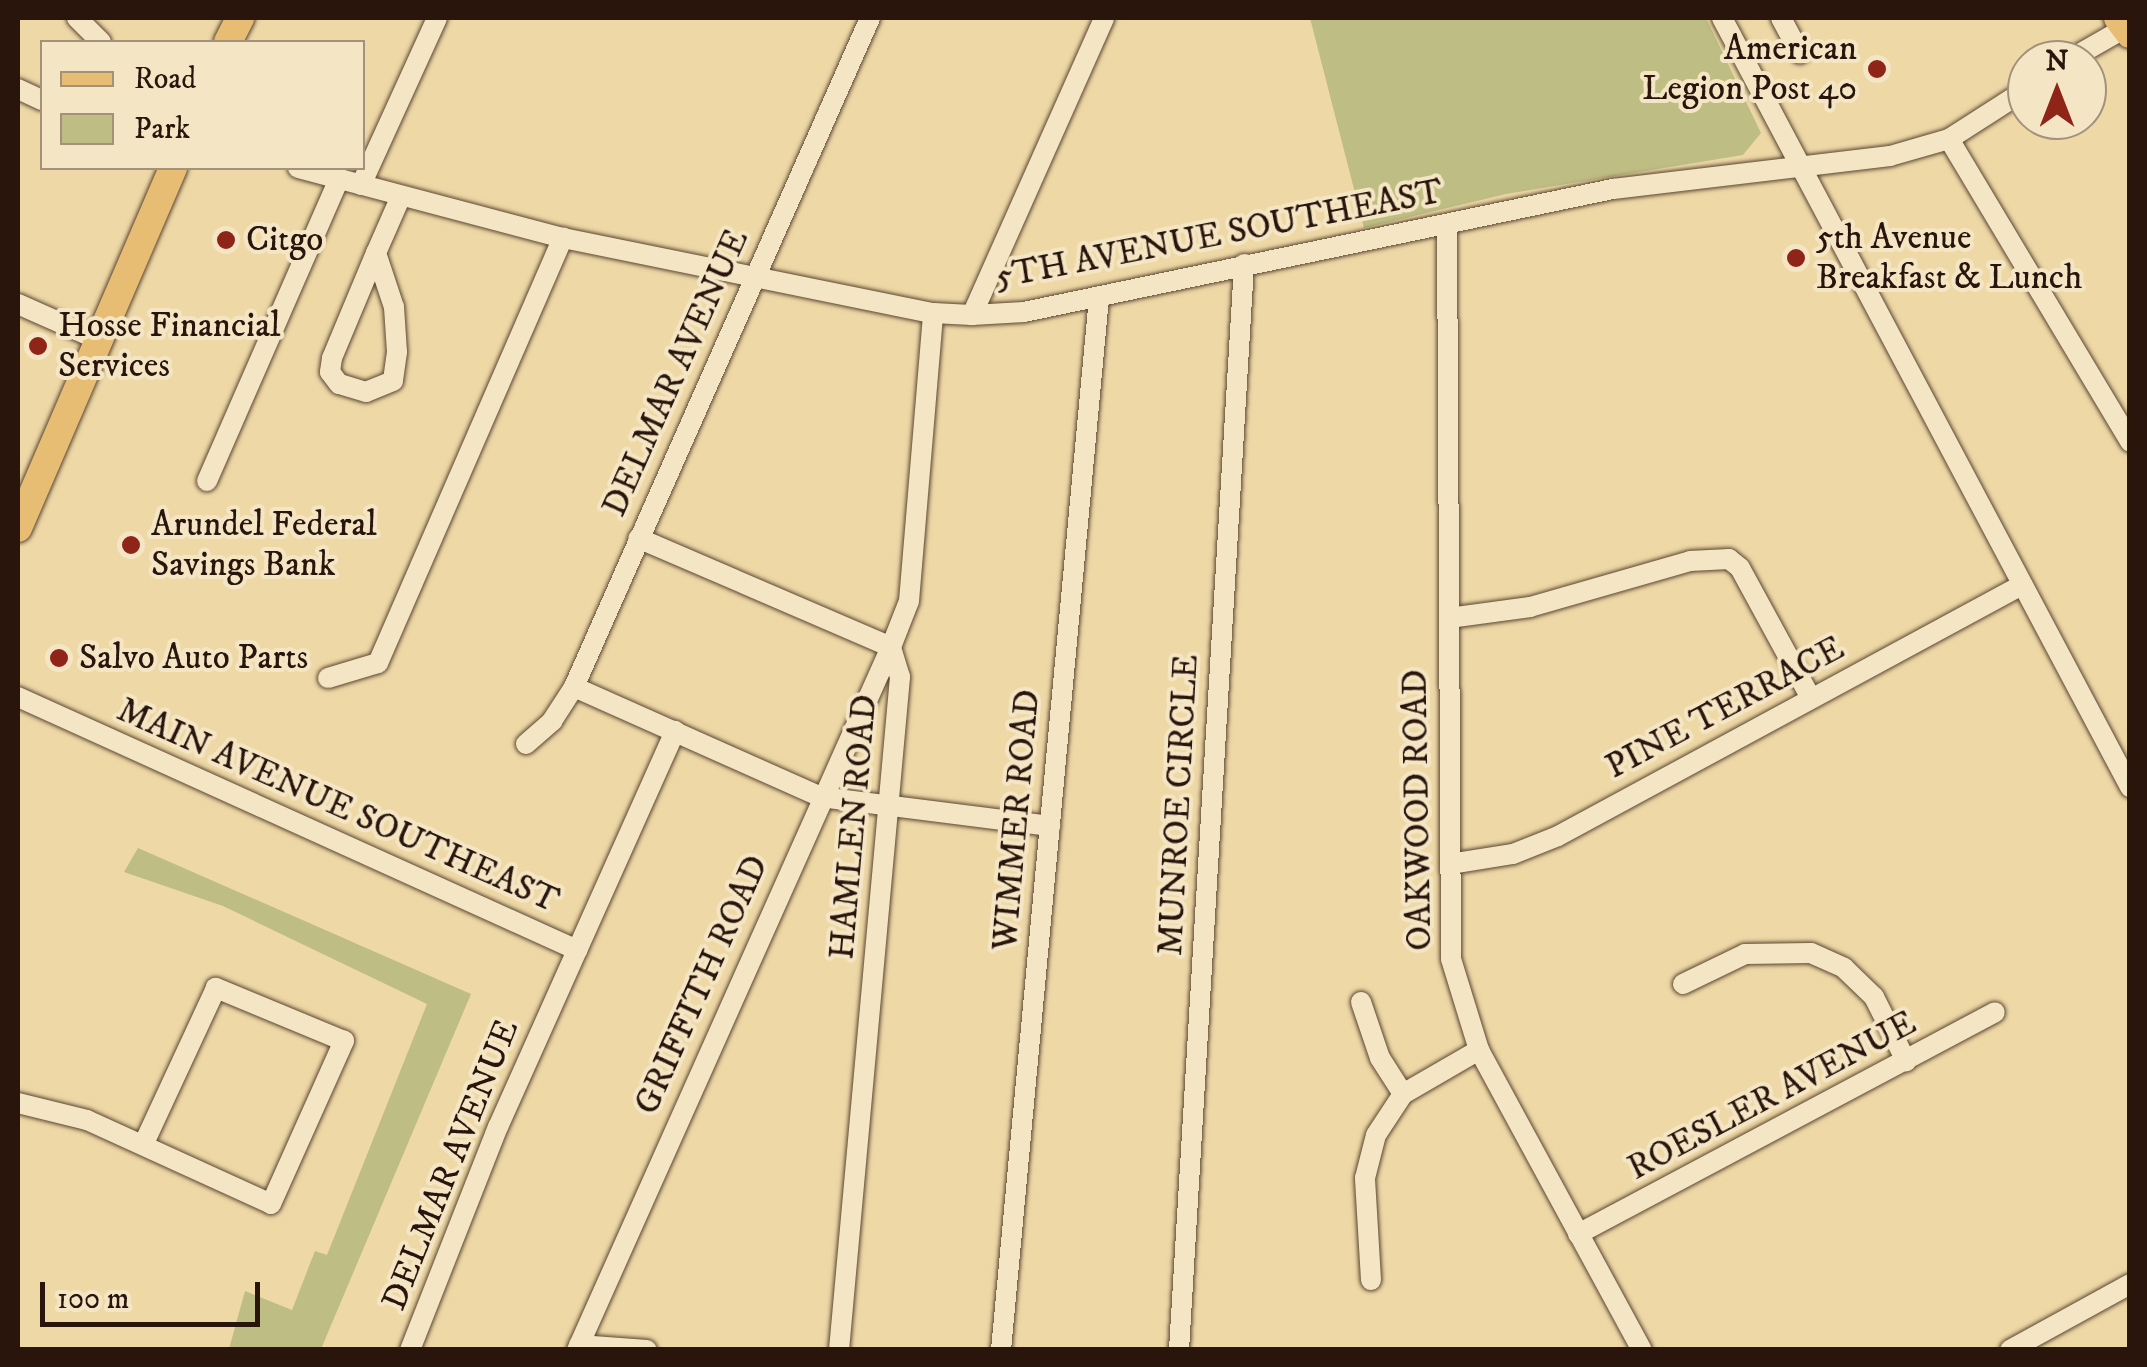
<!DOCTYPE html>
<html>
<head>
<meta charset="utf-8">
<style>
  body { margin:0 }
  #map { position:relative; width:2147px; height:1367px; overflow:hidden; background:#eed8a6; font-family:"IM FELL DW Pica",serif }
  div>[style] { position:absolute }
  .green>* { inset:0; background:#bebd83 }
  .roads { filter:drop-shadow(0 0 2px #5a4632) drop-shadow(0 0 2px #5a4632) }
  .minor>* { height:20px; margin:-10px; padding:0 10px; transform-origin:10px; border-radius:10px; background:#f4e6c5 }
  .major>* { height:28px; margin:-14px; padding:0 14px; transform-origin:14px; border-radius:14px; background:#e7bc73 }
  .dots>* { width:28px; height:28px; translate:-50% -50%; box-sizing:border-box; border:5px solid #f4e6c5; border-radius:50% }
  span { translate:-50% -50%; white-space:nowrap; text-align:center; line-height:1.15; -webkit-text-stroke:8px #f4e6c5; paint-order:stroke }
  .poi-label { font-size:35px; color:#29150c }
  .right { translate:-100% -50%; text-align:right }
  .left { translate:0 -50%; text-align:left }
  .street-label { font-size:35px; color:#29150c }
  .frame { position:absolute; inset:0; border:20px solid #29150c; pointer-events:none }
  .legend { position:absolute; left:40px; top:40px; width:325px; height:130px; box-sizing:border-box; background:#f4e6c5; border:2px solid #a3927b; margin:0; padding:12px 18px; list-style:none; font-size:30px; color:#29150c }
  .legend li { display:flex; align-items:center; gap:20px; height:50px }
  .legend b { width:50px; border:2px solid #a3927b }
  .north { position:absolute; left:2007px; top:40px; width:100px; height:100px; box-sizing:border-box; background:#f4e6c5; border:2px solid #a3927b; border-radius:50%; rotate:0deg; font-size:28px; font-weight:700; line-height:40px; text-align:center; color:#29150c }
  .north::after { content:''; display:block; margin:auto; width:35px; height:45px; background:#8f2418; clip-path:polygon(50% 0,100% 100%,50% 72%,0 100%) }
  .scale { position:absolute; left:40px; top:1282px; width:220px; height:45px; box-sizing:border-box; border:5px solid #29150c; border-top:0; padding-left:12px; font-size:30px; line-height:35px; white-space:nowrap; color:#29150c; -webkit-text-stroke:8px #f4e6c5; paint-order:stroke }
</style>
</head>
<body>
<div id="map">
  <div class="green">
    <div style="clip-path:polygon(1310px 18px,1706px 18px,1761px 133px,1743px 155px,1506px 194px,1364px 228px)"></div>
    <div style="clip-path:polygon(138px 848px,471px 994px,321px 1349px,229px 1349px,245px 1291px,292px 1310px,315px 1251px,327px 1255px,427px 1004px,223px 906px,124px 872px)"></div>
  </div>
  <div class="roads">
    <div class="minor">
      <div style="left:77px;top:18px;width:34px;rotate:45deg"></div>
      <div style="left:1722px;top:18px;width:871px;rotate:62.05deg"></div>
      <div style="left:1781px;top:18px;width:40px;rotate:62deg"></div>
      <div style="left:2069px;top:60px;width:70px;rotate:-29.8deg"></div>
      <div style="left:18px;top:89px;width:26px;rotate:25deg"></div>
      <div style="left:1949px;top:139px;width:353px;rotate:59.1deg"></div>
      <div style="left:298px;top:168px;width:274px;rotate:14.8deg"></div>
      <div style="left:563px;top:238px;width:378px;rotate:11.5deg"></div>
      <div style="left:933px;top:313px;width:39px;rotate:3deg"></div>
      <div style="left:972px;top:315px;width:52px;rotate:-3.3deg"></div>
      <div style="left:1024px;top:312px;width:602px;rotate:-11.8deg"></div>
      <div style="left:1613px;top:189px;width:279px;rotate:-6.8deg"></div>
      <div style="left:1890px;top:156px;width:61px;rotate:-16.1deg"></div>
      <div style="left:1949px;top:139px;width:93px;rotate:-32.7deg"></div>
      <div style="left:361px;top:185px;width:183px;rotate:-65.5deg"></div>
      <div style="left:1447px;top:224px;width:735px;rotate:89.69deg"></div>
      <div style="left:1451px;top:959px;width:95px;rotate:72.9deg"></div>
      <div style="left:1479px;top:1050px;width:341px;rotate:61.5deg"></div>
      <div style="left:376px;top:253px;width:57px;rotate:71.6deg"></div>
      <div style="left:394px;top:307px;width:45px;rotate:86.2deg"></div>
      <div style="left:397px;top:352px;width:29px;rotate:98deg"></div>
      <div style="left:393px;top:381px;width:29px;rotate:158deg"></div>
      <div style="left:366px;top:392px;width:28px;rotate:-163deg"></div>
      <div style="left:339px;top:384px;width:15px;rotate:-127deg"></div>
      <div style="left:330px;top:372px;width:14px;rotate:-82deg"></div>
      <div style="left:332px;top:358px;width:114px;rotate:-67.3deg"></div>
      <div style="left:376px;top:253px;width:62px;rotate:-66.3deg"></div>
      <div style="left:18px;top:304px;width:89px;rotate:24deg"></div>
      <div style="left:972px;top:315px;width:325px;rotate:-66deg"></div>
      <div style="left:207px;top:481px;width:330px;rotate:-66.4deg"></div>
      <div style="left:1449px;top:618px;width:82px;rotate:-7.7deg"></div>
      <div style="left:1530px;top:607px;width:166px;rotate:-16deg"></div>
      <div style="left:1690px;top:561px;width:39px;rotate:-3deg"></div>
      <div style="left:1729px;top:559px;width:14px;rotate:39deg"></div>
      <div style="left:1740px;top:568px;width:148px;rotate:61.4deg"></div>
      <div style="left:328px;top:678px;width:52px;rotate:-16.7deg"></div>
      <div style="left:378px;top:663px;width:464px;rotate:-66.5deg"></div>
      <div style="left:574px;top:687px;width:270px;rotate:24deg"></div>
      <div style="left:821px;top:797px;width:231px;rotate:7.2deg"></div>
      <div style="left:18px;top:697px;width:614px;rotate:24.35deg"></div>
      <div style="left:526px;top:744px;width:35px;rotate:-41deg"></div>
      <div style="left:552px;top:721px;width:40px;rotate:-57.1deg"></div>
      <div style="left:574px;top:687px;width:732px;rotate:-66.13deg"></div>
      <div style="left:1450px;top:864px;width:64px;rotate:-9deg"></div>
      <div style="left:1513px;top:854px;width:48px;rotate:-21.8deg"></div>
      <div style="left:1558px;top:836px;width:528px;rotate:-28.41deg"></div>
      <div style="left:1683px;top:984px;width:69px;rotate:-25.8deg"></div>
      <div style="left:1745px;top:954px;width:66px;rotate:-0.9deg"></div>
      <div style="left:1811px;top:953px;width:36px;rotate:24deg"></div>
      <div style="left:1844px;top:968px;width:42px;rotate:44deg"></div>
      <div style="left:1874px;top:997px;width:72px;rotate:63.4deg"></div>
      <div style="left:1361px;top:1002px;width:59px;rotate:71.3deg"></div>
      <div style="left:1380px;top:1058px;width:43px;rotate:57.4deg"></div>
      <div style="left:18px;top:1103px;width:71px;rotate:13.8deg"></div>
      <div style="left:87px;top:1120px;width:202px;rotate:24.5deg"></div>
      <div style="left:271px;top:1204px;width:179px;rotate:-65.9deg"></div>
      <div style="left:344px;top:1041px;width:139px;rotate:-157.5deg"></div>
      <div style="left:216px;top:988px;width:173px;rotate:114.9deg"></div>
      <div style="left:1578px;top:1234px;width:472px;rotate:-28deg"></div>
      <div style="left:1371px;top:1280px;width:102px;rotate:-93.4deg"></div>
      <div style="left:1365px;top:1178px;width:44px;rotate:-75.7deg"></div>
      <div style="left:1376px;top:1135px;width:49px;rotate:-56.6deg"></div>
      <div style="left:1403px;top:1094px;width:88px;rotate:-30.1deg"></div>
      <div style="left:579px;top:1345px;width:68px;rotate:4.2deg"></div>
      <div style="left:410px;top:1350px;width:240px;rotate:-68.5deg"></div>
      <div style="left:498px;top:1127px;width:434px;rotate:-65.9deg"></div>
      <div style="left:577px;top:1350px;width:770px;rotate:-65.93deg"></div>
      <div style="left:891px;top:647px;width:275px;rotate:-156.7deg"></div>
      <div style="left:839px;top:1350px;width:676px;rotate:-84.82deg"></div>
      <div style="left:900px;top:677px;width:31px;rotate:-107deg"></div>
      <div style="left:891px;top:647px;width:49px;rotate:-68.6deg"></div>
      <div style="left:909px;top:601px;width:289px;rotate:-85.2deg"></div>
      <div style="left:1001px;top:1350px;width:1058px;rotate:-84.68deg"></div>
      <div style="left:1179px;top:1350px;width:1088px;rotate:-86.57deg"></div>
      <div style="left:2010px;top:1350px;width:137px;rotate:-28.8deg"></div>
    </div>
    <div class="major">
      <div style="left:2118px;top:18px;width:20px;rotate:53deg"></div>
      <div style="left:228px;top:42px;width:27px;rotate:-63deg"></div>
      <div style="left:18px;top:528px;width:392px;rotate:-66.7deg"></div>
    </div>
  </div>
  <div class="dots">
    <div style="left:1877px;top:69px;background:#8f2418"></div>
    <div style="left:226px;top:240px;background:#8f2418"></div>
    <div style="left:1796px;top:258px;background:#8f2418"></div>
    <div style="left:38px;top:346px;background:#8f2418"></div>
    <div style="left:131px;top:545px;background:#8f2418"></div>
    <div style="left:59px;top:658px;background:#8f2418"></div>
  </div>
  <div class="poi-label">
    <span class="right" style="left:1857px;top:69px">American<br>Legion Post 40</span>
    <span class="left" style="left:1816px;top:258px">5th Avenue<br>Breakfast &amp; Lunch</span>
    <span class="left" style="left:246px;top:240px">Citgo</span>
    <span class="left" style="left:58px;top:346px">Hosse Financial<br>Services</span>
    <span class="left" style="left:151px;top:545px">Arundel Federal<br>Savings Bank</span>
    <span class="left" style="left:79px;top:658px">Salvo Auto Parts</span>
  </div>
  <div class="street-label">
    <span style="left:1219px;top:235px;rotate:-11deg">5TH AVENUE SOUTHEAST</span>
    <span style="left:676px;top:373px;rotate:-66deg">DELMAR AVENUE</span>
    <span style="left:1725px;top:708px;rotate:-28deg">PINE TERRACE</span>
    <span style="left:1179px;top:805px;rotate:-87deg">MUNROE CIRCLE</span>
    <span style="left:338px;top:806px;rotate:24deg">MAIN AVENUE SOUTHEAST</span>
    <span style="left:1418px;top:810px;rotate:-91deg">OAKWOOD ROAD</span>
    <span style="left:1017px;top:820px;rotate:-85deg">WIMMER ROAD</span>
    <span style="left:854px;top:827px;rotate:-85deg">HAMLEN ROAD</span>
    <span style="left:702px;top:985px;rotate:-66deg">GRIFFITH ROAD</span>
    <span style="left:1772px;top:1096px;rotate:-28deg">ROESLER AVENUE</span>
    <span style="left:451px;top:1165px;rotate:-68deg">DELMAR AVENUE</span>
  </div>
  <div class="frame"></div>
  <ul class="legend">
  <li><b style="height:12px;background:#e7bc73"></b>Road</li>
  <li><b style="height:28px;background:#bebd83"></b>Park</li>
  </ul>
  <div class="north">N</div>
  <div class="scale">100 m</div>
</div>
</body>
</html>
